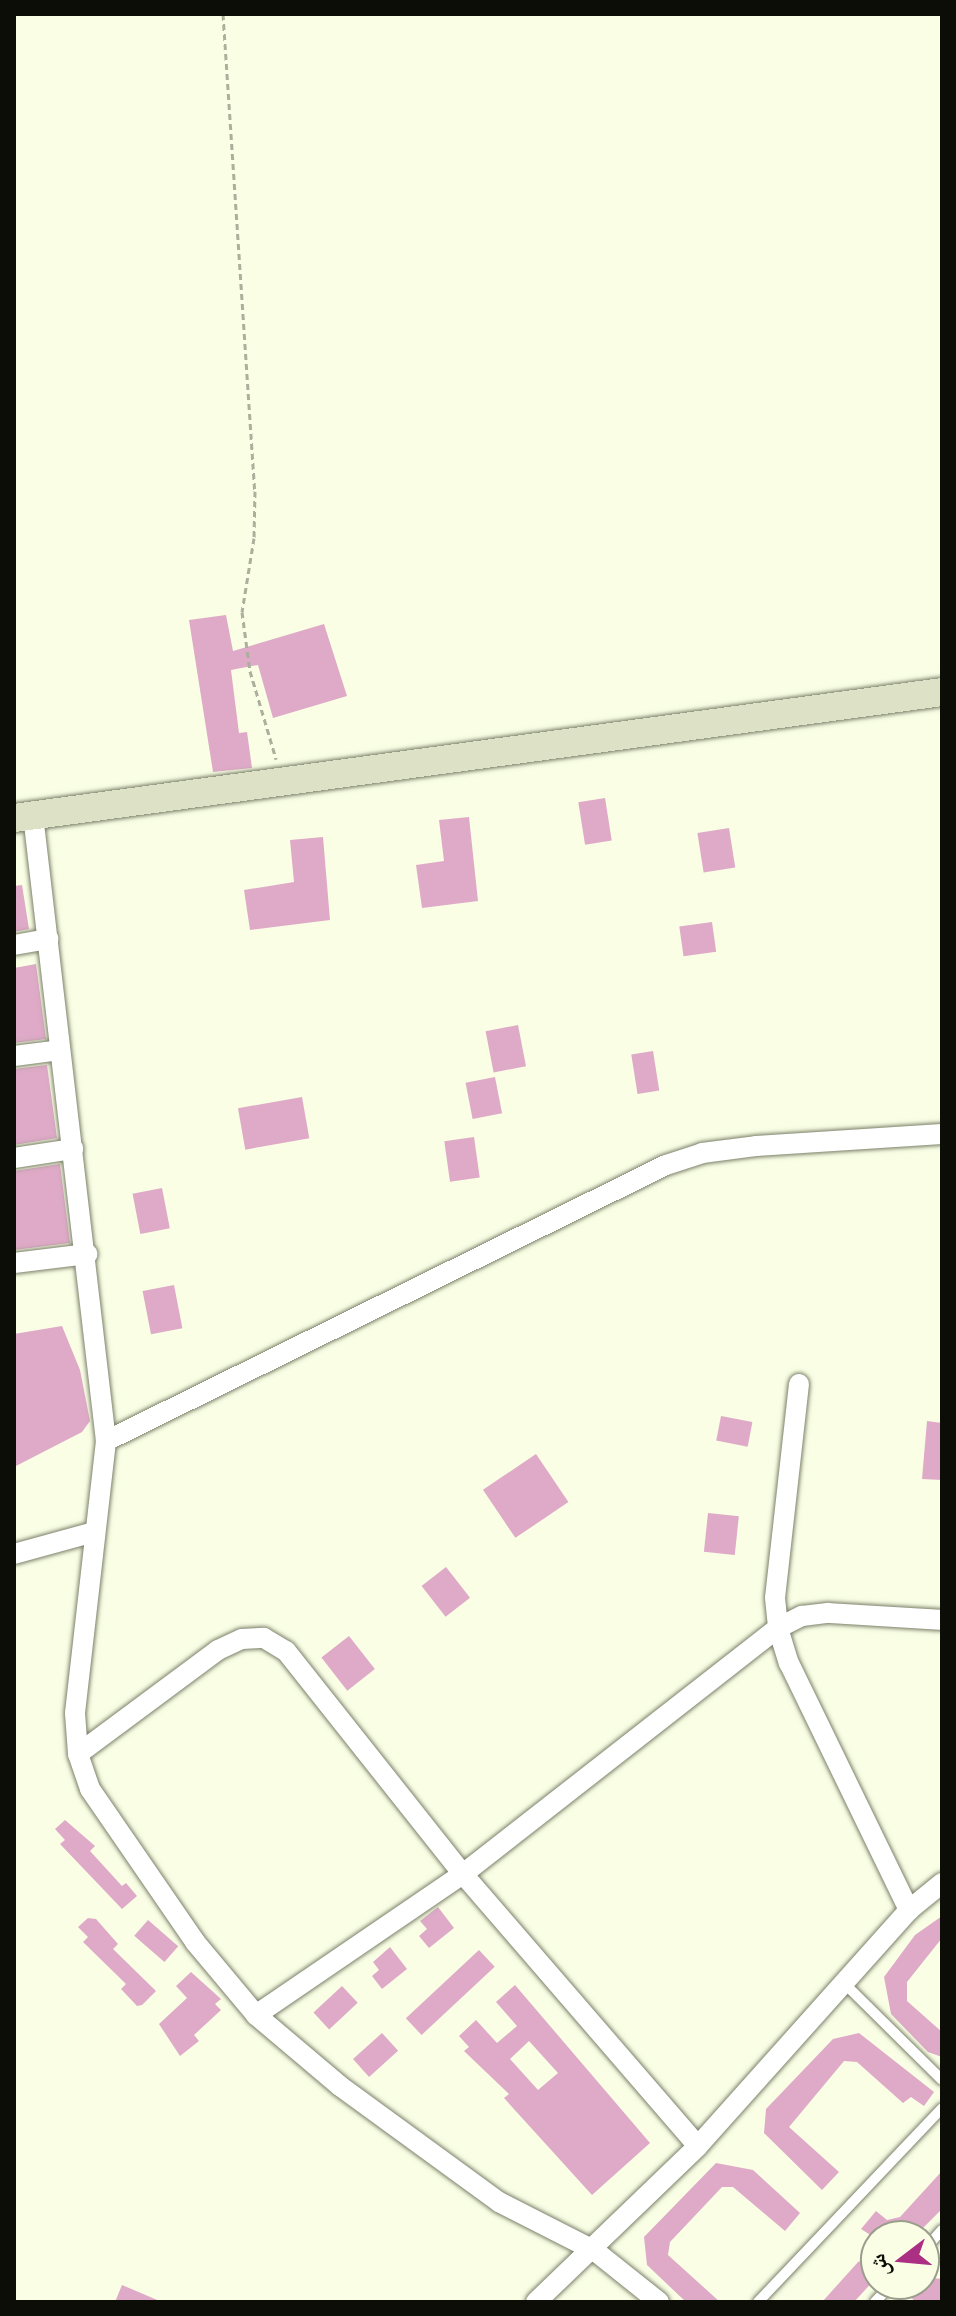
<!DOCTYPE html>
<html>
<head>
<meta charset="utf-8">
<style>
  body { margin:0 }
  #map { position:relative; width:956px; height:2316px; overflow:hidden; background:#f9fee5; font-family:Ubuntu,"Noto Naskh Arabic",sans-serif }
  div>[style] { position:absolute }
  .building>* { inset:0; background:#deaac7; transform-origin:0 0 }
  .path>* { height:3px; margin-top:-1.5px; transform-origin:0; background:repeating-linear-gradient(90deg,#abaf9c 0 6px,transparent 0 10px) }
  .roads { filter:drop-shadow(0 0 2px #7c806a) drop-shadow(0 0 2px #7c806a) }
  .lane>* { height:10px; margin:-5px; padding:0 5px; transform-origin:5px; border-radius:5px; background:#fff }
  .street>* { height:20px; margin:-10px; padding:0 10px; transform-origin:10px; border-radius:10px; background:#fff }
  .secondary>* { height:28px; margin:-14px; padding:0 14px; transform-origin:14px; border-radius:14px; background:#dde1c5 }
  span { translate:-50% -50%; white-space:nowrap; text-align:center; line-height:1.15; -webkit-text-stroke:8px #f9fee5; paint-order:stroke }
  .frame { position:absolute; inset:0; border:16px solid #0c0d06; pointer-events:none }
  .north { position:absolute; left:860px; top:2220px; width:80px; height:80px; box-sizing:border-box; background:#f9fee5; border:2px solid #9a9e8c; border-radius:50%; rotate:254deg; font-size:22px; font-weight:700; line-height:32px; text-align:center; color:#0c0d06 }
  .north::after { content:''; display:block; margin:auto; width:28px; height:36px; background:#ab3083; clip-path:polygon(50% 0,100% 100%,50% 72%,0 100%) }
</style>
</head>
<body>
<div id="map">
  <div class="building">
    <div style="clip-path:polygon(226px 615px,233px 651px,324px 624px,347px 696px,273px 718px,258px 665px,231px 670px,239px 733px,247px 732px,252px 768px,213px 772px,189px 620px)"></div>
    <div style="left:605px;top:798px;width:43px;height:27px;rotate:81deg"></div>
    <div style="clip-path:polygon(469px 817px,478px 901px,422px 908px,416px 865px,444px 861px,439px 820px)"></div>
    <div style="left:729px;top:828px;width:40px;height:32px;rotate:81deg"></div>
    <div style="clip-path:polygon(323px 837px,330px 920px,250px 930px,244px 890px,294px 882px,290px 840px)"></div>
    <div style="clip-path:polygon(22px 885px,29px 929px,14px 932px,14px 886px)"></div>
    <div style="left:712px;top:922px;width:30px;height:33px;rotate:82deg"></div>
    <div style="clip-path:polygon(36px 964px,46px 1039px,14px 1043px,14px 968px)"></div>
    <div style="left:518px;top:1025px;width:42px;height:33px;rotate:79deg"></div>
    <div style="left:653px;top:1051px;width:40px;height:22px;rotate:81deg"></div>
    <div style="clip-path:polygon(47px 1065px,57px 1138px,14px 1145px,14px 1069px)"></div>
    <div style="left:495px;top:1077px;width:37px;height:30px;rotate:79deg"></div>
    <div style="left:302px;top:1097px;width:42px;height:65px;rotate:80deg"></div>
    <div style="left:474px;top:1137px;width:41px;height:30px;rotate:82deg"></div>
    <div style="clip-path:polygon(60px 1164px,70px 1243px,14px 1250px,14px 1171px)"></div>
    <div style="left:162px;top:1188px;width:41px;height:30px;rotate:79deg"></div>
    <div style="left:174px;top:1285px;width:44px;height:32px;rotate:79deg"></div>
    <div style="clip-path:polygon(62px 1326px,80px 1370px,90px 1421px,82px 1432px,14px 1467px,14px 1334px)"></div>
    <div style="left:721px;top:1416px;width:32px;height:25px;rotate:11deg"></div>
    <div style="clip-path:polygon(927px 1421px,942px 1423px,942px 1480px,922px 1479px)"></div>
    <div style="left:536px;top:1454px;width:58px;height:64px;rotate:56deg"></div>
    <div style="left:708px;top:1513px;width:31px;height:39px;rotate:6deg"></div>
    <div style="left:446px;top:1567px;width:39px;height:31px;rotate:52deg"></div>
    <div style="left:349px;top:1636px;width:42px;height:35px;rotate:52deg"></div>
    <div style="clip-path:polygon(65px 1820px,95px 1846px,90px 1851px,122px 1886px,126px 1883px,137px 1896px,122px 1909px,60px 1844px,65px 1840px,55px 1829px)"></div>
    <div style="clip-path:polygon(438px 1907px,454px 1928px,429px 1948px,419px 1936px,427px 1929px,420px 1921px)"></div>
    <div style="clip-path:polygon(942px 1916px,942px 1938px,907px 1982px,907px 2001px,942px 2032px,942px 2057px,928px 2052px,891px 2014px,884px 1977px,915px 1935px)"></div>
    <div style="clip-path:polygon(88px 1918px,96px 1919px,118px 1944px,113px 1949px,156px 1991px,142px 2005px,137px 2006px,121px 1989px,126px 1984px,83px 1942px,88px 1937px,78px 1927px)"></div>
    <div style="left:148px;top:1920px;width:40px;height:21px;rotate:41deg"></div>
    <div style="clip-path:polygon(390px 1947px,407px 1969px,382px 1989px,372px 1976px,379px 1970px,373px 1962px)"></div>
    <div style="left:479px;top:1950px;width:23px;height:100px;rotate:47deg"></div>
    <div style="clip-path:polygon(191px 1972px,221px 1999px,215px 2004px,221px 2010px,194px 2035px,199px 2041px,180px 2056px,159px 2024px,187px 1998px,176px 1986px)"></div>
    <div style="clip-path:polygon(evenodd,515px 1985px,650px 2143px,592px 2195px,504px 2098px,509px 2094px,464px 2051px,469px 2047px,459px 2036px,476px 2020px,497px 2043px,517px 2026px,496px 2002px,515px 1985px,529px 2041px,558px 2073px,538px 2090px,510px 2059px,529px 2041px)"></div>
    <div style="left:342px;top:1986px;width:23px;height:39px;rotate:47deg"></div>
    <div style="left:382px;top:2033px;width:24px;height:39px;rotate:48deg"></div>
    <div style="clip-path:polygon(859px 2033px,934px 2092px,924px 2106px,911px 2097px,903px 2103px,857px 2062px,844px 2061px,789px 2127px,839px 2172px,822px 2190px,764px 2133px,766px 2109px,833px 2039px)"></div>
    <div style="clip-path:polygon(716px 2163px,753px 2170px,800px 2213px,785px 2231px,733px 2187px,722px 2187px,670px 2242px,668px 2255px,720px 2302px,686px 2302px,647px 2265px,644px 2237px)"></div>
    <div style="clip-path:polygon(942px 2171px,942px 2209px,915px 2236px,872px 2236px,861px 2229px,876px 2211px,887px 2220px,900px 2217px)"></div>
    <div style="clip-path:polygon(859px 2261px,876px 2278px,854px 2302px,822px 2302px)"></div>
    <div style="clip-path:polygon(924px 2277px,942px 2279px,942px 2302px,916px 2302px,908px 2295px,917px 2284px,924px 2284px)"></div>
    <div style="clip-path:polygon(122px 2285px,162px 2302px,115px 2302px)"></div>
  </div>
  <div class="path">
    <div style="left:223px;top:14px;width:478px;rotate:86.2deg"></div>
    <div style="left:255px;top:491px;width:47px;rotate:91.2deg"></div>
    <div style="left:254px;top:538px;width:75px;rotate:99.2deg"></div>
    <div style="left:242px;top:612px;width:60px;rotate:82.3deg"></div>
    <div style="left:250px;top:671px;width:92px;rotate:73.5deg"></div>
  </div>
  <div class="roads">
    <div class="lane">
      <div style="left:845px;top:1984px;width:136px;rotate:44.7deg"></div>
      <div style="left:924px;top:2250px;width:27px;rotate:-48deg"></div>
      <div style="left:758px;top:2302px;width:267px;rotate:-46.5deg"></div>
      <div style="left:875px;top:2302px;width:25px;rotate:-47deg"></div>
    </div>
    <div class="street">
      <div style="left:33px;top:815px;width:630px;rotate:83.35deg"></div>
      <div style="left:106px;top:1441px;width:274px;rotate:96.5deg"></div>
      <div style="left:75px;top:1713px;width:41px;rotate:85.8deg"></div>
      <div style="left:78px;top:1754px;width:37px;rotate:71deg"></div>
      <div style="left:90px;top:1789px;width:186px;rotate:55.5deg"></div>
      <div style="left:195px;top:1942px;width:95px;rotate:50.1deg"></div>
      <div style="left:256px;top:2015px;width:110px;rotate:40.2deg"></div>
      <div style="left:340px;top:2086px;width:197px;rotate:36.1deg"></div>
      <div style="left:499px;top:2202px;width:108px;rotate:27deg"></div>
      <div style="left:595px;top:2251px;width:82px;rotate:38.6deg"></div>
      <div style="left:14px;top:945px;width:35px;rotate:-10deg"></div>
      <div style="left:14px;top:1056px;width:46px;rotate:-7.4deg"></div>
      <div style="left:14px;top:1158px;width:60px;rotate:-8.7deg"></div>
      <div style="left:14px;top:1263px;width:74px;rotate:-7deg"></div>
      <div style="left:799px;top:1384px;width:215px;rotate:96.4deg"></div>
      <div style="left:775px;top:1598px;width:30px;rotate:84deg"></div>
      <div style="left:778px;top:1628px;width:37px;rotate:73deg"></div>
      <div style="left:789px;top:1663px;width:275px;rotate:64.1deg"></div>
      <div style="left:106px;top:1441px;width:624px;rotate:-26.24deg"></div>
      <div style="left:666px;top:1165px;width:38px;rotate:-18deg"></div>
      <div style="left:702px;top:1153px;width:54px;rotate:-7.4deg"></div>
      <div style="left:756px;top:1146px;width:186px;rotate:-3.7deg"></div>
      <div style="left:14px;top:1554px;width:83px;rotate:-15.4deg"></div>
      <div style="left:78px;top:1754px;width:174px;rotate:-36.6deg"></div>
      <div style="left:218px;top:1650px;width:26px;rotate:-25deg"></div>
      <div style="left:242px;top:1639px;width:22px;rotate:-3deg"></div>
      <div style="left:264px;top:1638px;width:26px;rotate:31deg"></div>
      <div style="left:286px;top:1651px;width:285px;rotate:51.6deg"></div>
      <div style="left:463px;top:1874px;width:359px;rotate:49.2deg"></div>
      <div style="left:256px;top:2015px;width:250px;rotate:-34.3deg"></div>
      <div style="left:463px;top:1874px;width:400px;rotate:-38deg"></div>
      <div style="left:778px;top:1628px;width:27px;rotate:-27deg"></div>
      <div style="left:802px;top:1616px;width:26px;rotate:-7deg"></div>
      <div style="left:828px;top:1613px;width:114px;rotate:3.5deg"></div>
      <div style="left:536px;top:2302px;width:225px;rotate:-43.9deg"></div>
      <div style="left:698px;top:2146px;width:317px;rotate:-48.2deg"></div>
      <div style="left:909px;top:1910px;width:43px;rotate:-39.3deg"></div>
    </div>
    <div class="secondary">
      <div style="left:14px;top:818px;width:937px;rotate:-7.73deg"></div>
    </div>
  </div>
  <div class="frame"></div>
  <div class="north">ش</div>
</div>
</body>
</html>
